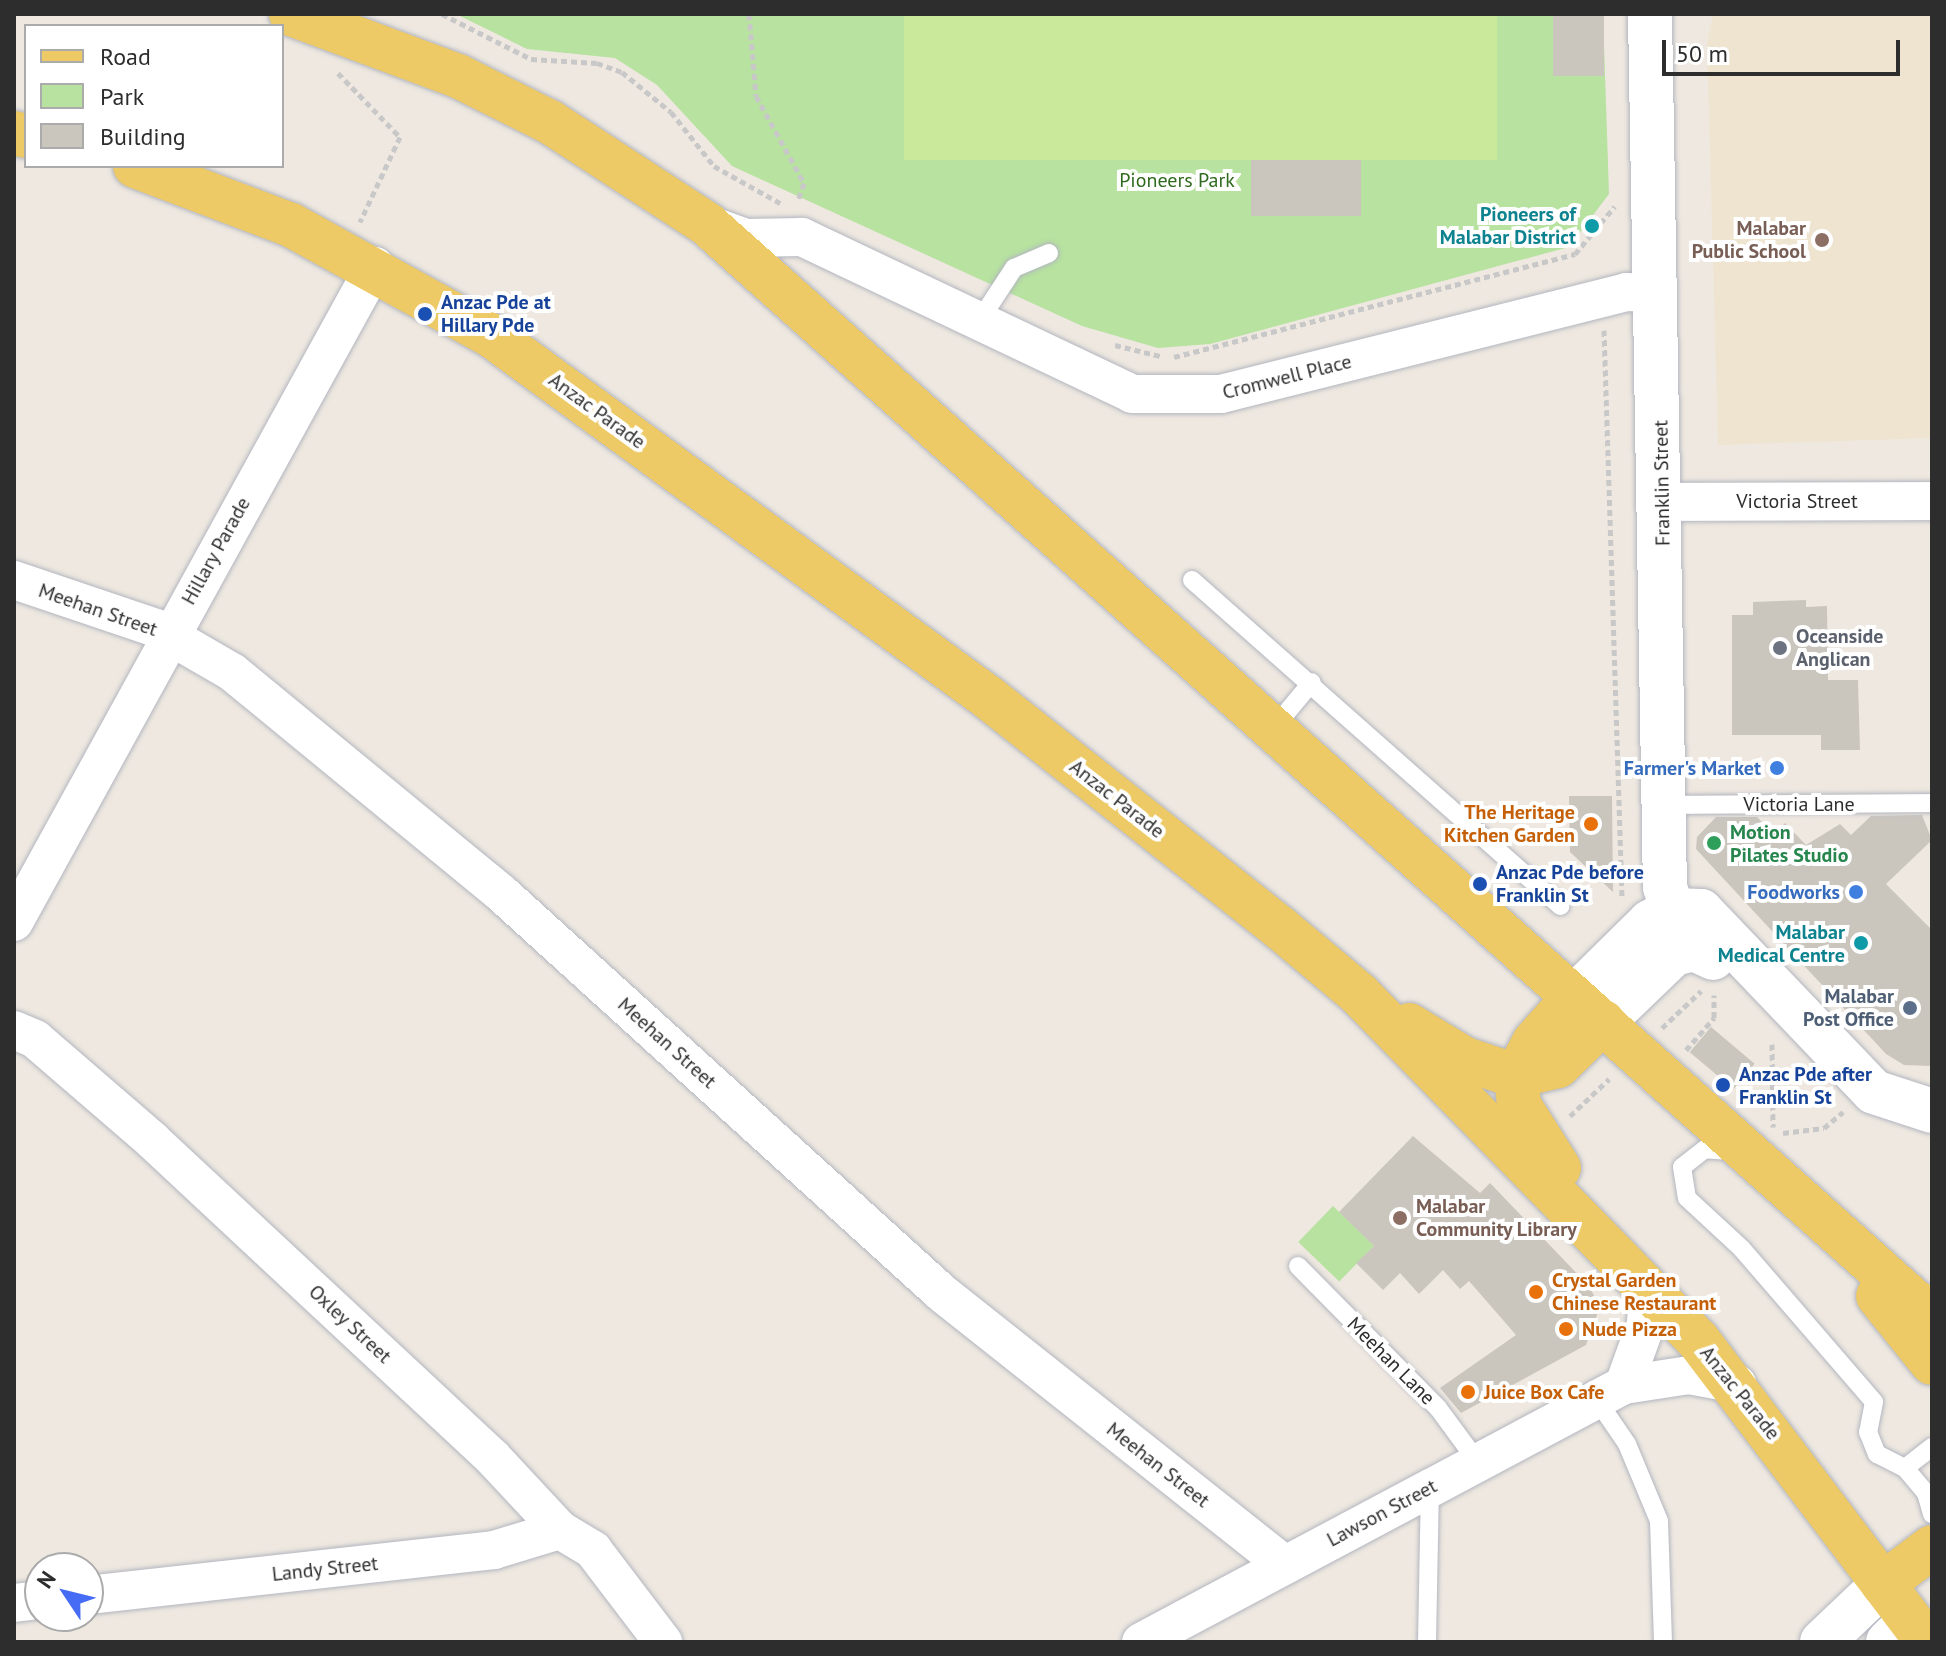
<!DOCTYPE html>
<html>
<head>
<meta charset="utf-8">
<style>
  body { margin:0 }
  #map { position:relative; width:1946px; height:1656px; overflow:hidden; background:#eee8e0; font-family:"PT Sans",sans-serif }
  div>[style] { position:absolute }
  .education>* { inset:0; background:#eee4d0 }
  .green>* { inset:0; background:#b7e29f; transform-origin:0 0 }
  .pitch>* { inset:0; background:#cae99b; transform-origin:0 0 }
  .building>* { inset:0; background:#cac6be; transform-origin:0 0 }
  .path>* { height:5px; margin-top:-2.5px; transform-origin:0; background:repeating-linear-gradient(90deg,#c8c8c8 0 6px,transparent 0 10px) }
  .roads { filter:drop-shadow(0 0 2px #b3b6c0) drop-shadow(0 0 2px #b3b6c0) }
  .service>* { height:18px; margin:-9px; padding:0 9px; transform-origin:9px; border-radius:9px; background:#fff }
  .minor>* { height:38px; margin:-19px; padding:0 19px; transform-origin:19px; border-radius:19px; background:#fff }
  .tertiary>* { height:44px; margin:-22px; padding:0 22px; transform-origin:22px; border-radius:22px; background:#fff }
  .primary>* { height:44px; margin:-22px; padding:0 22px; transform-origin:22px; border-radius:22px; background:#edca66 }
  .dots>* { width:22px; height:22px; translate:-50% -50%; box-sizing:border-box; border:4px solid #fff; border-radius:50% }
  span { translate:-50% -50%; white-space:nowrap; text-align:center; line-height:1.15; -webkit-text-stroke:8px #fff; paint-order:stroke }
  .park-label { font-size:20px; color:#2f6a1d }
  .culture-label { font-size:20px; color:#0d838f; font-weight:700 }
  .right { translate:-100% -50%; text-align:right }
  .education-label { font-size:20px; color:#785e54; font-weight:700 }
  .left { translate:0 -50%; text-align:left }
  .transit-label { font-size:20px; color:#164399; font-weight:700 }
  .street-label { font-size:20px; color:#2d2d2d }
  .worship-label { font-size:20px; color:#5b616d; font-weight:700 }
  .shop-label { font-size:20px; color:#366cbe; font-weight:700 }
  .food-label { font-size:20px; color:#c56008; font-weight:700 }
  .leisure-label { font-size:20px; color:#27864d; font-weight:700 }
  .service-label { font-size:20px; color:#4e5e75; font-weight:700 }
  .frame { position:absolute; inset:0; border:16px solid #2d2d2d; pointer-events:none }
  .legend { position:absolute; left:24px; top:24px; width:260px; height:144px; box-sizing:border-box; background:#fff; border:2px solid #ababab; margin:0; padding:10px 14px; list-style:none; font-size:24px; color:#2d2d2d }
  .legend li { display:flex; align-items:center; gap:16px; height:40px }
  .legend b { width:40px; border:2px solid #ababab }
  .north { position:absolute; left:24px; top:1552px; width:80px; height:80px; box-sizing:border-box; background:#fff; border:2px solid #ababab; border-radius:50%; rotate:305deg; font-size:22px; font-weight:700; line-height:32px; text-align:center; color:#2d2d2d }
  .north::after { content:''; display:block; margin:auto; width:28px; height:36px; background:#466bf5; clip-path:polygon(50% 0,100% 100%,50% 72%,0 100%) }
  .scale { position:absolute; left:1662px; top:40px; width:238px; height:36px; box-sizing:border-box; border:4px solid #2d2d2d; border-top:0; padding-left:10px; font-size:24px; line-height:28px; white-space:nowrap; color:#2d2d2d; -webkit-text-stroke:6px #fff; paint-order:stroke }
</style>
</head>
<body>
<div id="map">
  <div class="education">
    <div style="clip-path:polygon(1713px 14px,1932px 14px,1932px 438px,1718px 445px,1707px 43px)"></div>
  </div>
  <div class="green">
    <div style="clip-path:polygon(456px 14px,1603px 14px,1609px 194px,1569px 247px,1210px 344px,1158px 348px,1082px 326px,732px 166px,657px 85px,615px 58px,527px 49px)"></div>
    <div style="left:1333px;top:1206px;width:57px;height:50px;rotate:44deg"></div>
  </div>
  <div class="pitch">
    <div style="left:904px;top:14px;width:593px;height:146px"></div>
  </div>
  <div class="building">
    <div style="left:1553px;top:14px;width:51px;height:62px"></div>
    <div style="left:1361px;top:160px;width:56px;height:110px;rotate:90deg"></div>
    <div style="clip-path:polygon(1806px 600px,1806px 607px,1827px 606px,1828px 680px,1858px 680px,1860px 750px,1821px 750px,1821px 735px,1732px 735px,1732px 615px,1753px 615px,1753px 602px)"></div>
    <div style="clip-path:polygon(1569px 796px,1612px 796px,1613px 892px,1570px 852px)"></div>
    <div style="clip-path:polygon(1922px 815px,1932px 840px,1886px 884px,1932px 930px,1932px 1066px,1904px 1065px,1886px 1054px,1696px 849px,1697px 837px,1716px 817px,1757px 817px,1774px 834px,1785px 823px,1806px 845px,1840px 824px,1851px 835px,1871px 816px)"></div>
    <div style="left:1711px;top:1027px;width:57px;height:33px;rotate:40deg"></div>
    <div style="clip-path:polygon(1413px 1136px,1480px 1193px,1490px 1183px,1589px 1286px,1600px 1307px,1586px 1345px,1461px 1413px,1440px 1388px,1516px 1335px,1469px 1281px,1460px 1289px,1443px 1270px,1419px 1294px,1400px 1273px,1383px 1290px,1356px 1263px,1374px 1246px,1339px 1212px)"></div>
  </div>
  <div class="path">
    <div style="left:442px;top:14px;width:100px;rotate:26.8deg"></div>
    <div style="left:531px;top:59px;width:66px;rotate:3.5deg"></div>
    <div style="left:597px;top:63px;width:27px;rotate:20deg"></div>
    <div style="left:622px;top:72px;width:63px;rotate:39.2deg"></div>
    <div style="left:671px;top:112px;width:69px;rotate:51.5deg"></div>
    <div style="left:714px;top:166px;width:76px;rotate:29.3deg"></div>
    <div style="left:749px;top:14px;width:82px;rotate:85.1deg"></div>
    <div style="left:756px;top:96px;width:99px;rotate:61.1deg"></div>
    <div style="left:804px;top:183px;width:18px;rotate:109deg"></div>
    <div style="left:338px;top:73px;width:89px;rotate:45.9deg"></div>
    <div style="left:400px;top:137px;width:94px;rotate:115.2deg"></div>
    <div style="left:1604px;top:330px;width:566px;rotate:88.18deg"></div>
    <div style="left:1115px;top:345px;width:50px;rotate:13.8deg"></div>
    <div style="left:1174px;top:357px;width:414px;rotate:-14.4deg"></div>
    <div style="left:1575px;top:254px;width:62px;rotate:-50.2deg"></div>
    <div style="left:1662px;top:1028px;width:54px;rotate:-43.5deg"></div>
    <div style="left:1772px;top:1044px;width:83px;rotate:89.3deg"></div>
    <div style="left:1686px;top:1050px;width:43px;rotate:-48.8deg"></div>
    <div style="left:1714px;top:1018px;width:23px;rotate:-90deg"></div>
    <div style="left:1570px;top:1116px;width:54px;rotate:-43.5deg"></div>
    <div style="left:1783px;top:1133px;width:41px;rotate:-7deg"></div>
    <div style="left:1824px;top:1128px;width:25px;rotate:-40deg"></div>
  </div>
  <div class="roads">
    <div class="service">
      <div style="left:978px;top:323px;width:66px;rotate:-56.8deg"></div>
      <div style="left:1014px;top:268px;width:38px;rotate:-23deg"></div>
      <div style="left:1192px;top:580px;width:492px;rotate:41.5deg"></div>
      <div style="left:1272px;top:730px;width:62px;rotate:-50.2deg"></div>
      <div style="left:1667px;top:805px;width:265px;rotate:-0.4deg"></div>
      <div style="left:1731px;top:1151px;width:26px;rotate:-176deg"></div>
      <div style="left:1705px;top:1149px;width:29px;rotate:142deg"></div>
      <div style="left:1682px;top:1167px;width:31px;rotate:81deg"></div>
      <div style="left:1687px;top:1198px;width:75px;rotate:42.8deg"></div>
      <div style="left:1742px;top:1249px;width:202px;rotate:49.2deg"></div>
      <div style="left:1874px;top:1402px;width:31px;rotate:101deg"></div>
      <div style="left:1868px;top:1432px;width:24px;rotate:68deg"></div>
      <div style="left:1877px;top:1454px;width:31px;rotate:27deg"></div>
      <div style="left:1905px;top:1468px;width:34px;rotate:-38deg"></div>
      <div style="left:1298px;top:1266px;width:199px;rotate:45.4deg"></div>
      <div style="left:1438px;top:1408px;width:66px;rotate:53.7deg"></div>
      <div style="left:1597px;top:1400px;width:53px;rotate:55.7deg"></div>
      <div style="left:1627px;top:1444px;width:83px;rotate:67.4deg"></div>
      <div style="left:1659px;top:1521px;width:121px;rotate:88.1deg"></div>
      <div style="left:1905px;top:1468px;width:33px;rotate:50deg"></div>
      <div style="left:1926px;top:1493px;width:22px;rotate:74deg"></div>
      <div style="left:1427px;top:1642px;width:154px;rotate:-88.9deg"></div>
    </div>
    <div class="minor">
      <div style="left:707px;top:224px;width:41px;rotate:19.7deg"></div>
      <div style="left:746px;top:238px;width:56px;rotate:-1deg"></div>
      <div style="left:802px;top:237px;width:365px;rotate:25.4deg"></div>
      <div style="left:1132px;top:394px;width:89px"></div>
      <div style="left:1221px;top:394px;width:418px;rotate:-14.1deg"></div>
      <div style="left:1626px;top:292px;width:32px;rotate:2deg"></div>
      <div style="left:1662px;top:502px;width:270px;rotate:-0.2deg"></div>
      <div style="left:14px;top:580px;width:150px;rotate:18.7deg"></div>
      <div style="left:156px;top:628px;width:88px;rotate:30.1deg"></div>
      <div style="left:232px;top:672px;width:348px;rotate:39.4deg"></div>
      <div style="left:501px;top:893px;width:597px;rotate:42.22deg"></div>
      <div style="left:943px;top:1294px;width:436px;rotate:38.4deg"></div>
      <div style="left:14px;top:922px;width:749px;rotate:-61.18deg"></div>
      <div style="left:14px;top:1030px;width:23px;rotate:23deg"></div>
      <div style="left:35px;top:1039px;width:156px;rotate:40.8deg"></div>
      <div style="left:153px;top:1141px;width:463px;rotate:43deg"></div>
      <div style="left:492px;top:1457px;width:100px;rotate:47deg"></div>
      <div style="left:560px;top:1530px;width:39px;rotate:31deg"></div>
      <div style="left:593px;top:1550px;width:116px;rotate:52.7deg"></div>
      <div style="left:1624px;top:1385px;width:65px;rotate:-70.2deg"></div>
      <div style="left:1646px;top:1324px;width:36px;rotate:-87deg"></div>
      <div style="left:88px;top:1595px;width:408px;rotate:-6.3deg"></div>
      <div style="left:494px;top:1550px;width:69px;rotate:-16.9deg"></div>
      <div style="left:14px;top:1603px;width:26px;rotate:-7deg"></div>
      <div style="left:1141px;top:1642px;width:547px;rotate:-28.02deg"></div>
      <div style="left:1624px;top:1385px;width:66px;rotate:-8.7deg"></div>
      <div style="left:1689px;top:1375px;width:49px;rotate:10.6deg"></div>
    </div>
    <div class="tertiary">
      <div style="left:1650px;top:14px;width:873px;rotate:89.02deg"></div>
      <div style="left:1665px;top:887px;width:65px;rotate:72.1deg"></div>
      <div style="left:1574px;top:997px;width:107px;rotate:-44.6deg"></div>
      <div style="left:1650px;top:922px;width:25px;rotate:-29deg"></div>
      <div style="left:1672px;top:910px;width:29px;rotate:2deg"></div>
      <div style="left:1701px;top:911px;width:250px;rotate:46.3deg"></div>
      <div style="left:1874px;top:1092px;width:61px;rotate:18.1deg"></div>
      <div style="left:1603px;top:1022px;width:98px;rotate:-43.8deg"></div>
      <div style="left:1674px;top:954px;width:21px;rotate:-14deg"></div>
      <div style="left:1694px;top:949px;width:21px;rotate:25deg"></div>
      <div style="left:1822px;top:1642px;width:84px;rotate:-43.6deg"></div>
      <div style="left:1888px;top:1642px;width:30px;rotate:-44deg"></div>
    </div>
    <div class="primary">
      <div style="left:291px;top:14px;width:178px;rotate:20.4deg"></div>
      <div style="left:458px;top:76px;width:103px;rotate:26.6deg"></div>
      <div style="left:550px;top:122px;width:187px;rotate:33deg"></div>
      <div style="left:707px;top:224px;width:1642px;rotate:41.74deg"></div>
      <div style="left:14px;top:133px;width:12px;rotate:14deg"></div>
      <div style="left:135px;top:166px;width:167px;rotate:20.7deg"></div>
      <div style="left:291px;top:225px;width:230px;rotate:28.9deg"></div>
      <div style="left:492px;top:336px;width:615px;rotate:36.07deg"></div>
      <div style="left:989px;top:698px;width:370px;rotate:38.3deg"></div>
      <div style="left:1279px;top:927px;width:104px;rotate:39.9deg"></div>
      <div style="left:1359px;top:994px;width:484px;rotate:45.6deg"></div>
      <div style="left:1698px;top:1340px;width:379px;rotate:52.8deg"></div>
      <div style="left:1409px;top:1025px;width:66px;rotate:31.3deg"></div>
      <div style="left:1465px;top:1059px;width:54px;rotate:18.4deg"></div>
      <div style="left:1516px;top:1076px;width:43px;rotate:-13.4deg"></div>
      <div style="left:1558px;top:1066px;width:63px;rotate:-44.4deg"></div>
      <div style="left:1559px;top:1168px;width:75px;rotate:-122.4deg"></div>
      <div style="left:1519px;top:1105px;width:29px;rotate:-96deg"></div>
      <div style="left:1516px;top:1076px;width:38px;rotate:-62deg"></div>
      <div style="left:1534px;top:1042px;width:60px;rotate:-48.4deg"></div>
      <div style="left:1878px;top:1296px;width:86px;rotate:51.1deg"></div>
      <div style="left:1883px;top:1584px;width:61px;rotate:-37.1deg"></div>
    </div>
  </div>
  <div class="dots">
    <div style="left:1592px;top:226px;background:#0f9aa8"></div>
    <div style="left:1822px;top:240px;background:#8d6e63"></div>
    <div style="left:425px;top:314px;background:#1a4fb4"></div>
    <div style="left:1780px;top:648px;background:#6b7280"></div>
    <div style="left:1777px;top:768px;background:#3f7fe0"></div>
    <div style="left:1591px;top:824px;background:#e8710a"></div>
    <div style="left:1714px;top:843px;background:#2e9e5b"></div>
    <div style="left:1480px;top:884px;background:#1a4fb4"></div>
    <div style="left:1856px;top:892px;background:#3f7fe0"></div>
    <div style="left:1861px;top:943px;background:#0f9aa8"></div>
    <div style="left:1910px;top:1008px;background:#5c6f8a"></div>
    <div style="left:1723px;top:1085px;background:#1a4fb4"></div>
    <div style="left:1400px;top:1218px;background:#8d6e63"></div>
    <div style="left:1536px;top:1292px;background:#e8710a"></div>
    <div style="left:1566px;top:1329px;background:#e8710a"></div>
    <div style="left:1468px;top:1392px;background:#e8710a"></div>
  </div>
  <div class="park-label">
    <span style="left:1177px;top:180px">Pioneers Park</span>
  </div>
  <div class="culture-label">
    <span class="right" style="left:1576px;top:226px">Pioneers of<br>Malabar District</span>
    <span class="right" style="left:1845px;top:944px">Malabar<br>Medical Centre</span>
  </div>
  <div class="education-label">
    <span class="right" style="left:1806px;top:240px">Malabar<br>Public School</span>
    <span class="left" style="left:1416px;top:1218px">Malabar<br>Community Library</span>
  </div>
  <div class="transit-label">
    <span class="left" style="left:441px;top:314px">Anzac Pde at<br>Hillary Pde</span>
    <span class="left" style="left:1496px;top:884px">Anzac Pde before<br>Franklin St</span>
    <span class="left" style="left:1739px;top:1086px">Anzac Pde after<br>Franklin St</span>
  </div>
  <div class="street-label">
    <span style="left:1287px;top:377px;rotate:-14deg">Cromwell Place</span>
    <span style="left:597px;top:411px;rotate:36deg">Anzac Parade</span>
    <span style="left:1662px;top:483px;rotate:-91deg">Franklin Street</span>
    <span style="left:1797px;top:501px">Victoria Street</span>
    <span style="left:216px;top:551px;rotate:-61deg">Hillary Parade</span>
    <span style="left:98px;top:610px;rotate:19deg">Meehan Street</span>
    <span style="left:1117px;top:799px;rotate:38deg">Anzac Parade</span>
    <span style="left:1799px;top:804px">Victoria Lane</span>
    <span style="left:667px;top:1043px;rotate:42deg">Meehan Street</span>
    <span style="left:350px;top:1324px;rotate:43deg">Oxley Street</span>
    <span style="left:1391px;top:1361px;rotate:45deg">Meehan Lane</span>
    <span style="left:1740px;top:1393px;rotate:51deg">Anzac Parade</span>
    <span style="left:1158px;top:1465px;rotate:38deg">Meehan Street</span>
    <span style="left:1382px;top:1513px;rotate:-28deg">Lawson Street</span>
    <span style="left:325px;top:1569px;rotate:-6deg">Landy Street</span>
  </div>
  <div class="worship-label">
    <span class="left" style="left:1796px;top:648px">Oceanside<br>Anglican</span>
  </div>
  <div class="shop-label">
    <span class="right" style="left:1761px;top:768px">Farmer's Market</span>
    <span class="right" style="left:1840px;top:892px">Foodworks</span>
  </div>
  <div class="food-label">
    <span class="right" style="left:1575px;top:824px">The Heritage<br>Kitchen Garden</span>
    <span class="left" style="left:1552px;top:1292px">Crystal Garden<br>Chinese Restaurant</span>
    <span class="left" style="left:1582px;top:1329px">Nude Pizza</span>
    <span class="left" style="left:1484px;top:1392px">Juice Box Cafe</span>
  </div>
  <div class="leisure-label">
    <span class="left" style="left:1730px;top:844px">Motion<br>Pilates Studio</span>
  </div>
  <div class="service-label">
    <span class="right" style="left:1894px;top:1008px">Malabar<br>Post Office</span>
  </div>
  <div class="frame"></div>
  <ul class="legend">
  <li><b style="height:10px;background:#edca66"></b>Road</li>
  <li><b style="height:22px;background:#b7e29f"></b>Park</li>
  <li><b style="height:22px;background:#cac6be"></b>Building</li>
  </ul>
  <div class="north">N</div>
  <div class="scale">50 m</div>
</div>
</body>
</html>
